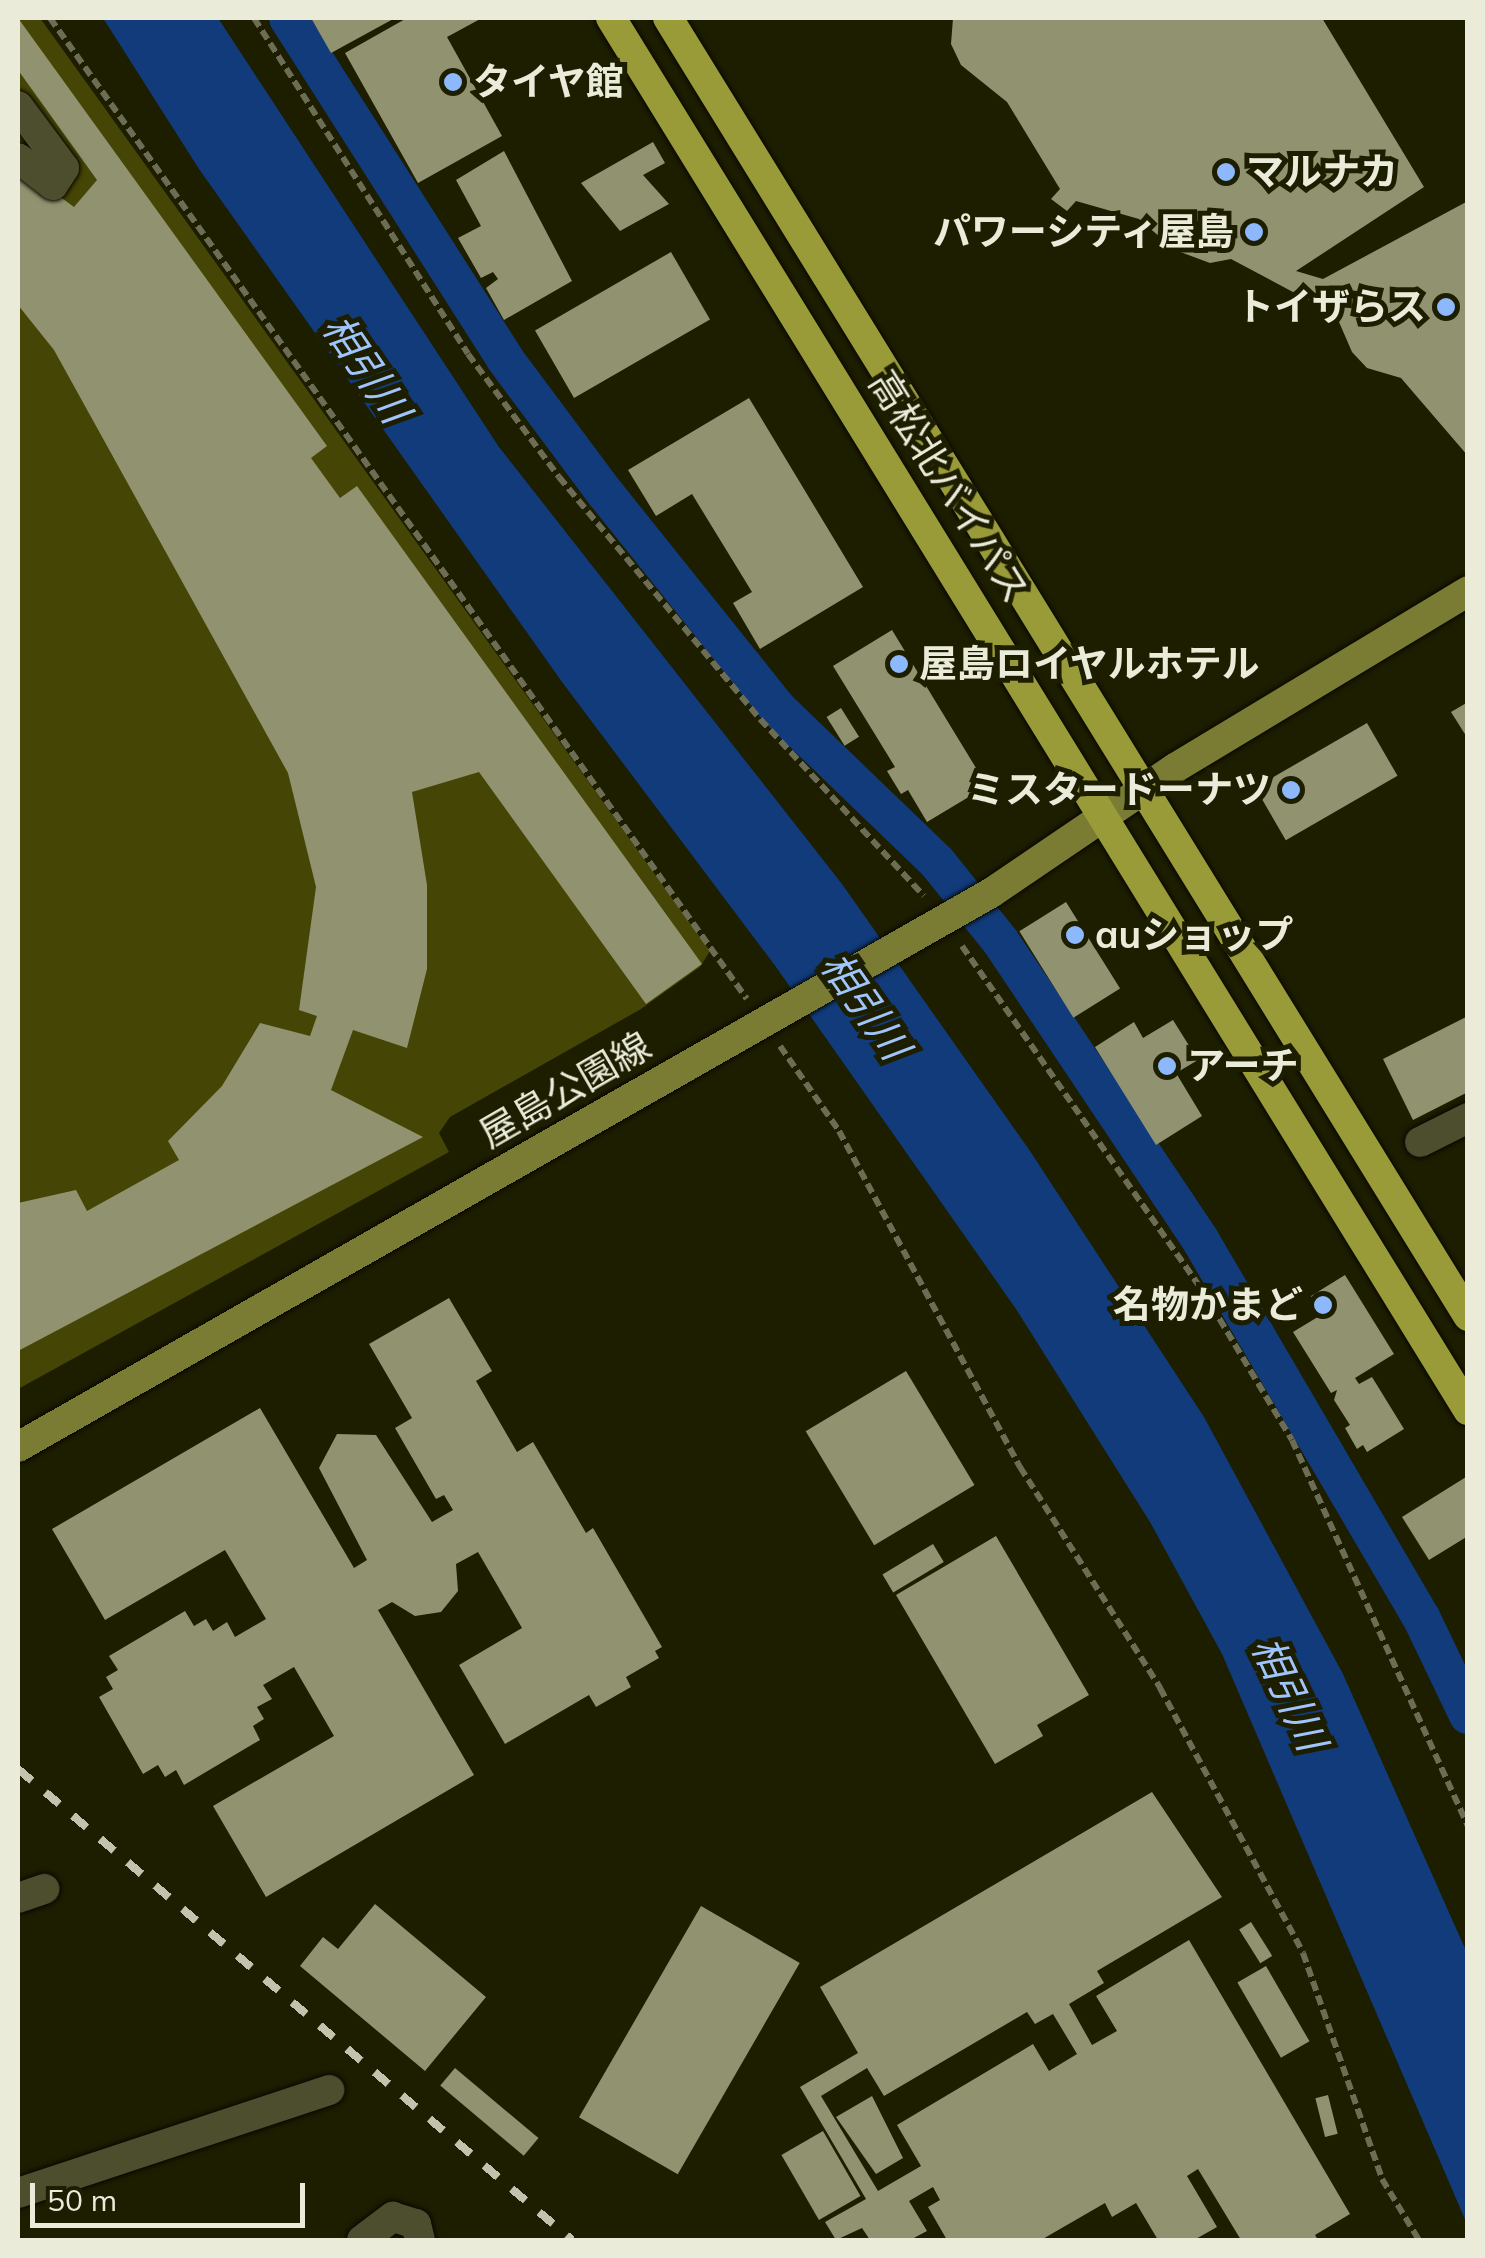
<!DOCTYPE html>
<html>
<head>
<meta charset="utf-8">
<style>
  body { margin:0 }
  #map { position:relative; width:1485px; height:2258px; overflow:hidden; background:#1d1d00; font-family:Mulish,"Noto Sans JP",sans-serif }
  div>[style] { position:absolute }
  .green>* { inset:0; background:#454505 }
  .water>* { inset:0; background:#113b7b }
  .canal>* { height:38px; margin:-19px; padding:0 19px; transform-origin:19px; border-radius:19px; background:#113b7b }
  .building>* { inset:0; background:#919370; transform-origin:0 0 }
  .path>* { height:6px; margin-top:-3px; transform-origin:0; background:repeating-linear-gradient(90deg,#6c6d54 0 10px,transparent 0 15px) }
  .roads { filter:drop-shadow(0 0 2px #080700) drop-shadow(0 0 2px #080700) }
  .minor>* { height:30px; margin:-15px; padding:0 15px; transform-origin:15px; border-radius:15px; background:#4d4e2e }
  .major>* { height:30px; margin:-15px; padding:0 15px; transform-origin:15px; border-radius:15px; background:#7b7c34 }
  .highway>* { height:30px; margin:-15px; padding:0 15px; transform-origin:15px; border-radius:15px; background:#999a38 }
  .rail>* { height:8px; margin-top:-4px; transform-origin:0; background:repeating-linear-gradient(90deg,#c2c3af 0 18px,transparent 0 36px) }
  .dots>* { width:28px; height:28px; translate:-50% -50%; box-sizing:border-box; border:5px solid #1d1d00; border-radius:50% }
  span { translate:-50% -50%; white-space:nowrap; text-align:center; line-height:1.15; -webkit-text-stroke:10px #1d1d00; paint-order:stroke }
  .poi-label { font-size:38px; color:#eaebd9; font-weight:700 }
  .left { translate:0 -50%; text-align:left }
  .right { translate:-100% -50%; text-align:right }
  .street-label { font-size:38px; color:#eaebd9 }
  .water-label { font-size:40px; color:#a0c4fc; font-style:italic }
  .frame { position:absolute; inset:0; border:20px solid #eaebd9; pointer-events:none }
  .scale { position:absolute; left:30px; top:2183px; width:275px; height:45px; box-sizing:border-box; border:5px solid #eaebd9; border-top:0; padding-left:12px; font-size:30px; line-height:35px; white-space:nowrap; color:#eaebd9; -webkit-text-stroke:8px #1d1d00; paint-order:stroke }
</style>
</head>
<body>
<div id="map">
  <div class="green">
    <div style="clip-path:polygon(18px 18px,40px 18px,710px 951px,700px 967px,641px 1009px,450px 1117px,439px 1133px,449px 1152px,18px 1389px)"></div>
  </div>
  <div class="water">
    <div style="clip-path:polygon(103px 18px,218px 18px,499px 447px,842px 884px,1030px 1151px,1204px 1417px,1343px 1674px,1467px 1953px,1467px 2224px,1222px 1654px,1150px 1522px,1016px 1309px,776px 967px,562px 682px,199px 169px)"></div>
  </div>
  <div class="canal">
    <div style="left:288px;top:18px;width:404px;rotate:57.5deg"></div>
    <div style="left:505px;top:359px;width:167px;rotate:53.3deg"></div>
    <div style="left:605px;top:493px;width:275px;rotate:51.3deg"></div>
    <div style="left:777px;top:708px;width:222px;rotate:43.9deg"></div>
    <div style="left:937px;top:862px;width:102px;rotate:51.3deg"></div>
    <div style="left:1001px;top:942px;width:360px;rotate:56.2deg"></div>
    <div style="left:1201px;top:1241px;width:436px;rotate:59.7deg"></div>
    <div style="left:1421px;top:1617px;width:109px;rotate:64.4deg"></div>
  </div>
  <div class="building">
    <div style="clip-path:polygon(18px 18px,327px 446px,311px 458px,340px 498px,357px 486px,702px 964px,646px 1004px,479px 772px,412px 792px,427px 885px,427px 969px,407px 1048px,353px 1030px,331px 1090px,423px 1137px,18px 1351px,18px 1203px,76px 1190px,87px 1211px,179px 1160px,168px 1141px,222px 1086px,260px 1023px,310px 1036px,317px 1016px,299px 1010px,316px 887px,288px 773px,54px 350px,18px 305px,18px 166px,74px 207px,97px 180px,18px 70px)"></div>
    <div style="clip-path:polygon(311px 18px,395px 18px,331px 53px)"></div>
    <div style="clip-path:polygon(407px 18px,482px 18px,447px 37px,502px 136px,418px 183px,345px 53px)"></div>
    <div style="clip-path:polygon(953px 18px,1322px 18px,1424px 187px,1296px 271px,1323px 279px,1468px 201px,1468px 456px,1401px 378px,1367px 368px,1352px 352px,1336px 315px,1231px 259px,1210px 263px,1175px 250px,1139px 219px,1076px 201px,1067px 211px,1051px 199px,1060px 189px,1007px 102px,961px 65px,951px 44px)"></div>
    <div style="clip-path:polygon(653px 142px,665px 163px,643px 175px,669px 204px,620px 231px,581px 183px)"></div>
    <div style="clip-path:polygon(504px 151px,572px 281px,504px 320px,486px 288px,498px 279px,493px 272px,481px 278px,458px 238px,481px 226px,456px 180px)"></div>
    <div style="left:671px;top:252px;width:78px;height:157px;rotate:60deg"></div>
    <div style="clip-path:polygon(749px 398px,863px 587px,760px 649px,733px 603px,752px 592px,692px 494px,656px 516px,628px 470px)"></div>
    <div style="clip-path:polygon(892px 630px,987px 786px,927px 822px,908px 790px,901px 794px,887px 771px,895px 767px,833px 666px)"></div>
    <div style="clip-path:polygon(1468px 702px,1468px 739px,1451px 712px)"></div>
    <div style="left:841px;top:708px;width:34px;height:17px;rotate:58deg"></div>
    <div style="left:1367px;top:723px;width:61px;height:129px;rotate:60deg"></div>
    <div style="left:1066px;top:902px;width:102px;height:55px;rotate:58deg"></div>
    <div style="clip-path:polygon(1468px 1016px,1468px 1092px,1413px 1120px,1383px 1059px)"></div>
    <div style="clip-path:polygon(1173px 1020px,1198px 1060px,1176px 1073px,1202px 1116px,1156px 1145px,1095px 1047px,1134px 1022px,1143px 1038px)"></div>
    <div style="clip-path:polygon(1345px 1275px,1394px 1354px,1355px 1378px,1359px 1384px,1372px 1377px,1404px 1429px,1367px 1452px,1363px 1445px,1357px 1449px,1345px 1428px,1350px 1425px,1334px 1400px,1337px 1390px,1331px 1393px,1293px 1332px,1321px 1315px,1311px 1296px)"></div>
    <div style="clip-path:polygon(449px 1298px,492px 1371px,476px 1381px,517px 1452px,533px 1442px,586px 1533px,593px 1528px,662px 1647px,655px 1651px,659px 1658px,626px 1677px,631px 1687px,596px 1707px,589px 1695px,505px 1744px,459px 1665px,522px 1628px,478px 1552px,456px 1564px,458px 1591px,441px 1612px,415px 1616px,392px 1602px,378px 1610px,474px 1775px,266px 1897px,213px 1806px,334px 1736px,294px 1667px,263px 1685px,272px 1699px,257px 1707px,264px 1719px,253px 1726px,260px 1740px,184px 1785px,176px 1770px,165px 1777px,158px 1765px,143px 1774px,99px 1697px,113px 1689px,106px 1677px,118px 1670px,109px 1656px,185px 1611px,194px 1626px,206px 1619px,213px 1631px,227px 1622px,235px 1637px,266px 1619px,225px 1550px,105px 1620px,52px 1529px,260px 1408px,354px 1568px,367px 1560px,319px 1468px,337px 1434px,376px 1435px,432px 1522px,453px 1510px,444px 1495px,436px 1499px,395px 1428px,412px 1418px,369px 1344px)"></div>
    <div style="left:906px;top:1371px;width:133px;height:117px;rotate:59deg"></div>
    <div style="clip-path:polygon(1466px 1477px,1468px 1536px,1429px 1560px,1402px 1517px)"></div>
    <div style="clip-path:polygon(996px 1536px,1089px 1695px,1037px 1725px,1043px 1736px,995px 1764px,896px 1595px)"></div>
    <div style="left:933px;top:1544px;width:21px;height:59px;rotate:59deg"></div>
    <div style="clip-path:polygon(evenodd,1152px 1792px,1222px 1897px,1097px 1971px,1104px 1983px,1069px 2004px,1092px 2045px,1117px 2031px,1096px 1996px,1189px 1940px,1350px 2214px,1315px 2235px,1318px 2240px,1241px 2240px,1198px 2169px,1187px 2176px,1217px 2227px,1194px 2240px,1158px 2240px,1136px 2203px,1112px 2217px,1105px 2203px,1041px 2240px,947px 2240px,928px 2207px,940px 2200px,933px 2187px,909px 2201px,927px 2231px,910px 2240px,870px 2240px,862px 2228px,836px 2240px,825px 2222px,866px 2199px,800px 2087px,858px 2053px,820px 1987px,1152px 1792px,1027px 2012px,1035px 2024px,1053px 2014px,1077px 2054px,1049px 2071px,1033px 2044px,897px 2125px,921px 2166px,878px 2191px,821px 2096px,867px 2068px,884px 2096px,1027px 2012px)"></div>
    <div style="clip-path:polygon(375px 1904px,486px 1997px,425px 2071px,300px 1966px,323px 1937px,338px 1949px)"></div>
    <div style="left:701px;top:1906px;width:114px;height:244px;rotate:30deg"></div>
    <div style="left:1251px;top:1922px;width:40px;height:14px;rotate:58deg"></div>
    <div style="left:1266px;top:1966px;width:87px;height:33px;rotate:60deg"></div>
    <div style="left:455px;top:2068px;width:109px;height:23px;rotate:40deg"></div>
    <div style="left:1328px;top:2095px;width:40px;height:13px;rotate:76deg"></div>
    <div style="clip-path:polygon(872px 2096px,903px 2158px,876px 2174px,836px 2117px)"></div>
    <div style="left:823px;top:2131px;width:75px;height:48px;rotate:60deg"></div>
  </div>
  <div class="path">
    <div style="left:50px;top:18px;width:1203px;rotate:54.61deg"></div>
    <div style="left:254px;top:18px;width:398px;rotate:57.5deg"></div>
    <div style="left:468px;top:354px;width:153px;rotate:53.5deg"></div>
    <div style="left:559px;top:477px;width:315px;rotate:50.3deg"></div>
    <div style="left:760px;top:719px;width:241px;rotate:47.2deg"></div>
    <div style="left:962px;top:946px;width:423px;rotate:55.1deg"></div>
    <div style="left:1204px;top:1293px;width:171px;rotate:59.1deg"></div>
    <div style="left:1292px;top:1440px;width:424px;rotate:65.5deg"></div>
    <div style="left:780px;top:1046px;width:103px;rotate:55.2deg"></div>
    <div style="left:839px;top:1131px;width:382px;rotate:61.7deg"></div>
    <div style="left:1020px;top:1467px;width:262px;rotate:57.6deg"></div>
    <div style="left:1160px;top:1688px;width:301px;rotate:61.6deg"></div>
    <div style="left:1303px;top:1953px;width:239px;rotate:70.7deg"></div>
    <div style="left:1382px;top:2179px;width:71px;rotate:58.8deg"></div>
  </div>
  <div class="roads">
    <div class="minor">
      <div style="left:18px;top:106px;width:77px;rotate:53.4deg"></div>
      <div style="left:64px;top:168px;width:20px;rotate:123deg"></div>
      <div style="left:53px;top:185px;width:44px;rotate:-142.4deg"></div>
      <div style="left:1420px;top:1142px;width:54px;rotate:-26.6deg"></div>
      <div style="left:18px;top:1898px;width:28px;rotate:-19deg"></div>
      <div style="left:18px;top:2193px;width:328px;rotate:-18.3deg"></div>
      <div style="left:362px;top:2240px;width:39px;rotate:-37deg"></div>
      <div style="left:393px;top:2217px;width:24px;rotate:17deg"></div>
      <div style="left:416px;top:2224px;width:16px;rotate:76deg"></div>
    </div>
    <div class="major">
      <div style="left:18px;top:1447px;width:1120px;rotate:-29.66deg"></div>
      <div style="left:991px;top:893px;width:222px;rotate:-34.2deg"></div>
      <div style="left:1175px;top:768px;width:342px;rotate:-31.1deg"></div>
    </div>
    <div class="highway">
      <div style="left:611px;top:18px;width:1635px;rotate:58.38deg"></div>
      <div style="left:668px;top:18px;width:1525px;rotate:58.35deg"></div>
    </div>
  </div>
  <div class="rail">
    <div style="left:18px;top:1769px;width:727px;rotate:40.37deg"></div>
  </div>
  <div class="dots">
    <div style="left:453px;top:82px;background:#8db9fc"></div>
    <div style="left:1226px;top:172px;background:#8db9fc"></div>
    <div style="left:1254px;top:232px;background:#8db9fc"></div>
    <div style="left:1446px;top:307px;background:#8db9fc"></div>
    <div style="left:899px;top:664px;background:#8db9fc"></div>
    <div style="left:1291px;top:790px;background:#8db9fc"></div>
    <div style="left:1075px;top:935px;background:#8db9fc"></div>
    <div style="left:1167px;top:1066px;background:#8db9fc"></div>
    <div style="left:1323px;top:1305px;background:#8db9fc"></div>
  </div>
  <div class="poi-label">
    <span class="left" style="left:473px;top:82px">タイヤ館</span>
    <span class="left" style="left:1246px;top:172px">マルナカ</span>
    <span class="right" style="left:1234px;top:232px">パワーシティ屋島</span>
    <span class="right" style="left:1426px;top:307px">トイザらス</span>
    <span class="left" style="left:919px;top:664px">屋島ロイヤルホテル</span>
    <span class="right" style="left:1271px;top:790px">ミスタードーナツ</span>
    <span class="left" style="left:1095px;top:935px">auショップ</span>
    <span class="left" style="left:1187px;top:1066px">アーチ</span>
    <span class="right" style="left:1303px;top:1305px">名物かまど</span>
  </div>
  <div class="street-label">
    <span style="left:949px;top:487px;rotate:58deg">高松北バイパス</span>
    <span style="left:565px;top:1090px;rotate:-30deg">屋島公園線</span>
  </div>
  <div class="water-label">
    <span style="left:367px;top:368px;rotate:56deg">相引川</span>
    <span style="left:866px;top:1005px;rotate:55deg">相引川</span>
    <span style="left:1290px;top:1693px;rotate:65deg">相引川</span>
  </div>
  <div class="frame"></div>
  <div class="scale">50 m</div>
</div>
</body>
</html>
